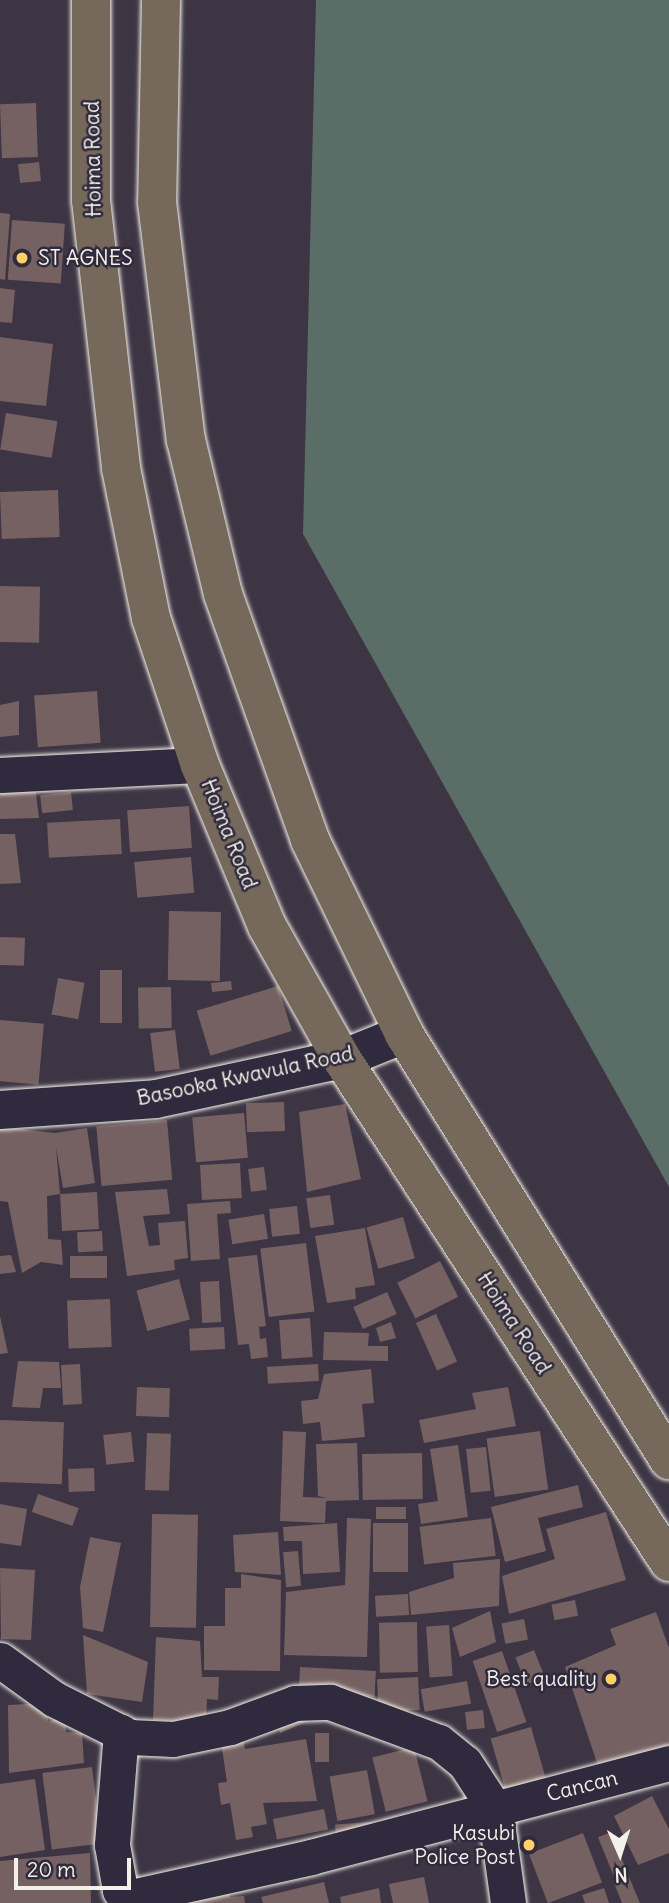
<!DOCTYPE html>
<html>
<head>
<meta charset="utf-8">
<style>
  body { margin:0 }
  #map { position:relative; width:669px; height:1903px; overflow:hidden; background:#3d3544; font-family:Delius,sans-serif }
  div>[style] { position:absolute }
  .green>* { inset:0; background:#5a6d66 }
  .building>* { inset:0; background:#756162; transform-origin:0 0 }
  .roads { filter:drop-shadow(0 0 2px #f4f1e8) drop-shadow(0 0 2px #f4f1e8) }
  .street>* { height:35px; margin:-17.5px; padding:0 17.5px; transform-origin:17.5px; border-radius:17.5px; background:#2f2a3d }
  .secondary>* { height:38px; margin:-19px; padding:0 19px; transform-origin:19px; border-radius:19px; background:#2f2a3d }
  .primary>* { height:38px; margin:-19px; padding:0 19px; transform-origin:19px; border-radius:19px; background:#76695c }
  .dots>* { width:19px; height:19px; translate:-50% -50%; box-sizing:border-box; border:4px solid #2f2a3d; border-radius:50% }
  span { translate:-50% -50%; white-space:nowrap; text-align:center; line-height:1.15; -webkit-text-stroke:5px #2f2a3d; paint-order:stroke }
  .street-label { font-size:21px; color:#f4f1e8 }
  .poi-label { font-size:21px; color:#f4f1e8 }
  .left { translate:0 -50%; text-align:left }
  .right { translate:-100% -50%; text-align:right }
  .north { position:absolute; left:585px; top:1819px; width:70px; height:70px; -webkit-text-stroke:5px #2f2a3d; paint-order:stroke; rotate:177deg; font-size:19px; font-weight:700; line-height:28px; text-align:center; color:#f4f1e8 }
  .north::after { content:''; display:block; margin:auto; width:24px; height:32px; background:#f4f1e8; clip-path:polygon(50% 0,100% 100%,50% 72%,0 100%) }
  .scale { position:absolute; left:14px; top:1858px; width:117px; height:32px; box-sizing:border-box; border:4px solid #f4f1e8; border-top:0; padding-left:9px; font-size:21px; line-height:24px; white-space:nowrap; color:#f4f1e8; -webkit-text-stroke:5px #2f2a3d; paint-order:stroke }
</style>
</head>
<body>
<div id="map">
  <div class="green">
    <div style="clip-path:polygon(316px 0,669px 0,669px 1187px,303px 534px)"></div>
  </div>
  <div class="building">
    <div style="left:36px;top:103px;width:54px;height:36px;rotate:88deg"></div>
    <div style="left:39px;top:162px;width:19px;height:21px;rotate:84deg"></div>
    <div style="clip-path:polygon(0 213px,10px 214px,5px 280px,0 279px)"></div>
    <div style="left:12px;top:220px;width:53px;height:60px;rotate:4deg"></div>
    <div style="clip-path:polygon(0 288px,15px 290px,12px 323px,0 322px)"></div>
    <div style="clip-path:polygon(0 337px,53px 344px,46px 406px,0 401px)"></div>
    <div style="left:6px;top:413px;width:52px;height:37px;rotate:9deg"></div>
    <div style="left:58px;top:490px;width:47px;height:58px;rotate:88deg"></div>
    <div style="left:0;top:586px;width:40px;height:56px;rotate:1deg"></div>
    <div style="left:97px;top:691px;width:52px;height:63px;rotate:86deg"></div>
    <div style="clip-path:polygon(19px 701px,19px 735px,0 737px,0 705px)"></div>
    <div style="clip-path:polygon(0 785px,35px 786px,39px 818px,0 819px)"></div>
    <div style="left:71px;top:792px;width:18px;height:31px;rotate:84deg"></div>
    <div style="left:189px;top:806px;width:42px;height:62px;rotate:86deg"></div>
    <div style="left:120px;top:819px;width:35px;height:73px;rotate:87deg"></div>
    <div style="clip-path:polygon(0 834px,15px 834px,21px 883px,0 884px)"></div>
    <div style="left:191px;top:857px;width:36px;height:57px;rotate:85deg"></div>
    <div style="left:169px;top:911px;width:52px;height:69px;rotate:1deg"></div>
    <div style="left:0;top:937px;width:25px;height:28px;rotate:2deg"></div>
    <div style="left:100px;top:970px;width:22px;height:53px"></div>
    <div style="left:58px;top:978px;width:27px;height:37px;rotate:10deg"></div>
    <div style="left:231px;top:981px;width:9px;height:20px;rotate:84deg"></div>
    <div style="left:278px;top:986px;width:47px;height:85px;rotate:73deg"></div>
    <div style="left:171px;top:987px;width:41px;height:33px;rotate:89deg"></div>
    <div style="left:0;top:1020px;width:44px;height:61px;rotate:5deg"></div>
    <div style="left:175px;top:1030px;width:39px;height:25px;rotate:83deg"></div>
    <div style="left:284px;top:1102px;width:29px;height:38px;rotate:88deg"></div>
    <div style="clip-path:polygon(345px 1104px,361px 1179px,307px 1192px,299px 1112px)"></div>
    <div style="left:244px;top:1113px;width:45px;height:52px;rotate:85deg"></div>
    <div style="left:167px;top:1120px;width:60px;height:71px;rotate:85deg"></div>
    <div style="clip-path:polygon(0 1127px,55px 1133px,87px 1128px,95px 1183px,63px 1188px,56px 1147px,60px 1194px,47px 1196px,48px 1239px,61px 1240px,63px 1265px,41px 1262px,22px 1273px,8px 1202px,0 1201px)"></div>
    <div style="left:240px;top:1163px;width:35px;height:40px;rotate:87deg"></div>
    <div style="left:264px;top:1167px;width:23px;height:16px;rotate:83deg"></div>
    <div style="clip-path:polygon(167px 1189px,170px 1214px,143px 1216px,149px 1246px,160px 1245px,158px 1223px,185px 1221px,188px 1258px,174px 1260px,175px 1270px,127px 1276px,115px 1192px)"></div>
    <div style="left:97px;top:1192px;width:37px;height:37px;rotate:87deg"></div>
    <div style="left:330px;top:1195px;width:30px;height:24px;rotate:82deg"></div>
    <div style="clip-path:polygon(230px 1201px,231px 1213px,217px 1214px,220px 1259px,191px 1261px,187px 1204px)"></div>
    <div style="left:297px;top:1206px;width:28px;height:28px;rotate:84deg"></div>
    <div style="left:264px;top:1214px;width:25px;height:36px;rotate:81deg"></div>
    <div style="left:403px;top:1217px;width:43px;height:38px;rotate:74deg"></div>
    <div style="clip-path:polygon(365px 1228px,375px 1285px,355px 1288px,356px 1299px,327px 1303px,315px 1236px)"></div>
    <div style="left:102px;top:1231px;width:20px;height:25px;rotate:87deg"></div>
    <div style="left:306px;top:1243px;width:69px;height:46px;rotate:83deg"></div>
    <div style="clip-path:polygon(11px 1255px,16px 1272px,0 1274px,0 1256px)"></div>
    <div style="clip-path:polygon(257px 1255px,266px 1326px,259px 1327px,260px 1339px,266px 1338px,268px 1357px,251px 1359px,249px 1344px,238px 1345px,228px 1258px)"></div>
    <div style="left:70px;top:1256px;width:37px;height:22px"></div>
    <div style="left:440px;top:1261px;width:40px;height:48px;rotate:63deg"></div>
    <div style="left:179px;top:1279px;width:42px;height:44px;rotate:75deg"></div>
    <div style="left:219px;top:1281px;width:41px;height:19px;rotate:87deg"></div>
    <div style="left:387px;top:1292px;width:24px;height:37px;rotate:66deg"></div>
    <div style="left:110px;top:1299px;width:48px;height:43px;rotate:88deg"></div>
    <div style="left:436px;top:1314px;width:52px;height:22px;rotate:66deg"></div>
    <div style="clip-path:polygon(0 1316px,8px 1353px,0 1354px)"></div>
    <div style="left:310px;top:1318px;width:39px;height:31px;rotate:86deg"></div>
    <div style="clip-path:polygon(391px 1322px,396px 1338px,380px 1342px,376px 1328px)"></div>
    <div style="left:224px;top:1327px;width:22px;height:35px;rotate:87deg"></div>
    <div style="clip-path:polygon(324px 1332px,369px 1333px,368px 1346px,388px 1346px,388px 1361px,323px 1360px)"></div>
    <div style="clip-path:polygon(18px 1361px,59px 1362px,61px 1388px,43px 1388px,40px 1408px,12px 1407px)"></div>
    <div style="left:80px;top:1364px;width:40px;height:19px;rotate:87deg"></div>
    <div style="left:318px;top:1364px;width:17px;height:51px;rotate:87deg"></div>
    <div style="clip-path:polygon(371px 1369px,374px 1403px,362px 1404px,365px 1437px,322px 1441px,320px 1422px,303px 1424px,301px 1401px,318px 1399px,324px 1374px)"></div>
    <div style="left:137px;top:1387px;width:33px;height:29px;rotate:2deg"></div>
    <div style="clip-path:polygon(508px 1387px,516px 1426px,424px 1443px,419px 1420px,476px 1409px,472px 1393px)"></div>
    <div style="left:0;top:1420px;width:64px;height:62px;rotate:2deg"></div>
    <div style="clip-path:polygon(283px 1431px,306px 1432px,303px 1497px,327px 1498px,318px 1496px,316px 1444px,357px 1443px,359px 1500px,326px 1501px,325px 1523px,280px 1521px)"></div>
    <div style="left:540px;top:1431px;width:59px;height:54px;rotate:82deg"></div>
    <div style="left:131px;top:1432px;width:30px;height:28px;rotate:84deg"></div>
    <div style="left:147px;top:1433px;width:24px;height:57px;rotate:2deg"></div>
    <div style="clip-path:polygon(458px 1445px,468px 1517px,421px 1524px,418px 1504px,438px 1501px,430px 1449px)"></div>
    <div style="left:486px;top:1447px;width:44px;height:20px;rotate:84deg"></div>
    <div style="left:422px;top:1453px;width:46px;height:60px;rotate:89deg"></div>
    <div style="left:94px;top:1468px;width:23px;height:26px;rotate:88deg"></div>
    <div style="clip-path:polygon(578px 1485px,583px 1507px,538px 1518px,546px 1551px,505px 1562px,491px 1507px)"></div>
    <div style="left:38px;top:1494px;width:43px;height:19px;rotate:19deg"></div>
    <div style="clip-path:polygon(0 1504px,27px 1509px,21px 1546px,0 1543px)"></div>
    <div style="left:406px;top:1507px;width:12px;height:30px;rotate:90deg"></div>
    <div style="clip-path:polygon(606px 1512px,626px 1580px,509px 1614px,502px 1576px,555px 1559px,546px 1529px)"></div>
    <div style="left:152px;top:1514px;width:46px;height:113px;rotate:1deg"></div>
    <div style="clip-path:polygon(347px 1518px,371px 1519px,367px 1657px,284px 1655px,286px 1592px,345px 1585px)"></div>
    <div style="left:491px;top:1518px;width:38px;height:72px;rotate:83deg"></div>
    <div style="clip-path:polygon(337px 1523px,340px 1572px,303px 1574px,302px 1541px,284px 1541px,283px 1527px)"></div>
    <div style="left:373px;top:1523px;width:35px;height:49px"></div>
    <div style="clip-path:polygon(278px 1532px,281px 1575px,235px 1572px,233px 1535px)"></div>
    <div style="clip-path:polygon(90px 1537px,121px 1543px,103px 1632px,83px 1628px,80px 1587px)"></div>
    <div style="left:298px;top:1551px;width:35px;height:15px;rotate:85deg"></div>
    <div style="clip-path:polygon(500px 1559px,499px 1606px,411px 1615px,409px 1592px,454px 1578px,453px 1563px)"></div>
    <div style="clip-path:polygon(0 1568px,35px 1570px,31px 1640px,1px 1639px)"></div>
    <div style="clip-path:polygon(241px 1574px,281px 1580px,280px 1671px,204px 1670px,204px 1626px,225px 1626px,225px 1588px,241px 1588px)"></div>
    <div style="left:408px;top:1594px;width:21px;height:33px;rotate:87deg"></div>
    <div style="left:575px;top:1600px;width:16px;height:24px;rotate:79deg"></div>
    <div style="clip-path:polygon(490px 1611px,496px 1642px,460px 1657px,452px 1628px)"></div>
    <div style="clip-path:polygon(656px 1612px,669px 1648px,669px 1746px,600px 1772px,565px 1667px,616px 1645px,610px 1629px)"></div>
    <div style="left:524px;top:1619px;width:21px;height:23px;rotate:79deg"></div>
    <div style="left:417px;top:1622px;width:50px;height:38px;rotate:89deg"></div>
    <div style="left:449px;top:1625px;width:51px;height:23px;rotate:86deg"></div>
    <div style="clip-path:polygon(83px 1635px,148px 1662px,142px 1702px,87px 1694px)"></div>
    <div style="clip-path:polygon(156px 1637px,200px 1641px,202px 1677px,219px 1677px,218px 1700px,207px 1699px,206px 1722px,153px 1720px)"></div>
    <div style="left:534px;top:1650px;width:29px;height:20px;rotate:68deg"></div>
    <div style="left:502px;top:1651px;width:75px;height:31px;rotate:71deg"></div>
    <div style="left:300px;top:1667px;width:76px;height:26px;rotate:3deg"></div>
    <div style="left:418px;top:1677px;width:33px;height:41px;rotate:87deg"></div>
    <div style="left:467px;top:1681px;width:23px;height:47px;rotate:80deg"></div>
    <div style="clip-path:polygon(46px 1703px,48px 1721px,66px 1718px,66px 1732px,82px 1733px,84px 1763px,9px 1773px,8px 1705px)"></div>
    <div style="left:303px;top:1707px;width:15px;height:31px;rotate:67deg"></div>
    <div style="left:483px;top:1710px;width:18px;height:18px;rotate:84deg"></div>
    <div style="left:531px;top:1727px;width:53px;height:42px;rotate:74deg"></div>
    <div style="left:315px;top:1733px;width:14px;height:29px"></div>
    <div style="clip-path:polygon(243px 1738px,245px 1749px,306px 1739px,317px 1801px,263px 1803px,267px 1824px,251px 1827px,253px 1837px,236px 1840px,230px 1803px,221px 1805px,218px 1783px,227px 1782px,221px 1742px)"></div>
    <div style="left:414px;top:1747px;width:56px;height:43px;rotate:76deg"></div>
    <div style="left:92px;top:1767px;width:77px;height:50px;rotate:83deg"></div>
    <div style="left:367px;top:1770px;width:45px;height:38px;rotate:80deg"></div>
    <div style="clip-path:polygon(35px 1779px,45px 1850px,0 1857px,0 1784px)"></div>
    <div style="clip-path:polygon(652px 1796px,669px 1829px,669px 1853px,638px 1865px,614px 1816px)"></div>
    <div style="left:324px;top:1809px;width:21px;height:52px;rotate:79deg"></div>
    <div style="left:372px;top:1822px;width:15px;height:37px;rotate:86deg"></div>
    <div style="left:611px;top:1832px;width:42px;height:14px;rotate:68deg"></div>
    <div style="left:583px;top:1833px;width:53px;height:58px;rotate:69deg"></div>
    <div style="clip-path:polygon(90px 1853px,91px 1903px,0 1903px,0 1861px)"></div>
    <div style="clip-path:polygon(424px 1877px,429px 1903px,393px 1903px,389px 1884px)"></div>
    <div style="clip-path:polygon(629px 1877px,640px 1903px,622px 1903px,614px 1883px)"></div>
    <div style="clip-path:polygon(324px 1882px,329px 1903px,263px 1903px,261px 1897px)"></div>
    <div style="clip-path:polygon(230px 1887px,230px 1897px,244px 1896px,245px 1903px,179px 1903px)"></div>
    <div style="clip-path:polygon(379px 1888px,381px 1903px,341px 1903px,340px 1897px)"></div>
    <div style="clip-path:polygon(604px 1888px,609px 1903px,585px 1903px,582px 1895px)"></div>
  </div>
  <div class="roads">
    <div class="street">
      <div style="left:0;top:775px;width:200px;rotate:-2.9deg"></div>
      <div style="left:0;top:1660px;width:67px;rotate:35.8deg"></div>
      <div style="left:54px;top:1699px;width:85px;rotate:26.6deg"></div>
      <div style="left:130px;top:1737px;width:43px;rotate:2.7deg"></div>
      <div style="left:173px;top:1739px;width:58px;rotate:-11.9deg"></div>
      <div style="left:230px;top:1727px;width:69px;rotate:-20.3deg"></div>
      <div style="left:295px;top:1703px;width:35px;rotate:-2deg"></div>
      <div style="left:330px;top:1702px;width:116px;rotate:20.2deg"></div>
      <div style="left:439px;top:1742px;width:33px;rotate:39deg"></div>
      <div style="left:465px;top:1763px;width:55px;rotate:56.9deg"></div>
      <div style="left:495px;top:1809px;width:95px;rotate:82.1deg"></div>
      <div style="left:121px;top:1732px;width:113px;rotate:94.6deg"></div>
      <div style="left:112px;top:1845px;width:46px;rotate:79.9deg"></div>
      <div style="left:120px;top:1890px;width:13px;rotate:32deg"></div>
      <div style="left:131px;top:1897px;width:184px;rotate:-12.5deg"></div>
      <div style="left:311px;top:1857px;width:370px;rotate:-14.7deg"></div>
    </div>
    <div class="secondary">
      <div style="left:0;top:1110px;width:156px;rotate:-4deg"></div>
      <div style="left:156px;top:1099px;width:190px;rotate:-12.1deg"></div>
      <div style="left:342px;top:1059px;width:67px;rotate:-22deg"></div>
    </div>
    <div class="primary">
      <div style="left:91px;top:0;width:200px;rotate:90deg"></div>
      <div style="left:91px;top:200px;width:270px;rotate:83.6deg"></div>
      <div style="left:121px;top:468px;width:153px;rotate:78.7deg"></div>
      <div style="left:151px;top:618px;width:155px;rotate:71.6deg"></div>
      <div style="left:200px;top:765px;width:174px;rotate:67.4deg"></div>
      <div style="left:267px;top:926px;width:153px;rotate:60.6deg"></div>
      <div style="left:342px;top:1059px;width:600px;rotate:56.97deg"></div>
      <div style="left:161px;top:0;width:202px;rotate:91.1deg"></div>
      <div style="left:157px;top:202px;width:240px;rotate:83.1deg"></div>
      <div style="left:186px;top:440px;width:158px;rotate:76.5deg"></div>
      <div style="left:223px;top:594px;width:261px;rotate:70.5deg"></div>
      <div style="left:310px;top:840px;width:216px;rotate:64.1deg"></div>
      <div style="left:404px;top:1034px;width:502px;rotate:58.12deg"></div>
    </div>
  </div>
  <div class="dots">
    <div style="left:22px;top:258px;background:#ffd166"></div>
    <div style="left:611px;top:1679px;background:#ffd166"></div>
    <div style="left:529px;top:1845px;background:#ffd166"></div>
  </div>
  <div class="street-label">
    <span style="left:93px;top:159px;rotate:-91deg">Hoima Road</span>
    <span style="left:229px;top:834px;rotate:68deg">Hoima Road</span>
    <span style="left:245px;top:1076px;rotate:-12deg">Basooka Kwavula Road</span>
    <span style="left:514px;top:1323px;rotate:57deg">Hoima Road</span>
    <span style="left:582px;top:1786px;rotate:-14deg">Cancan</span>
  </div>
  <div class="poi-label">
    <span class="left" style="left:38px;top:258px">ST AGNES</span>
    <span class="right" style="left:597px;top:1679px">Best quality</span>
    <span class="right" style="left:515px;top:1845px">Kasubi<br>Police Post</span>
  </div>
  <div class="north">N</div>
  <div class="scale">20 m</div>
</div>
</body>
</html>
